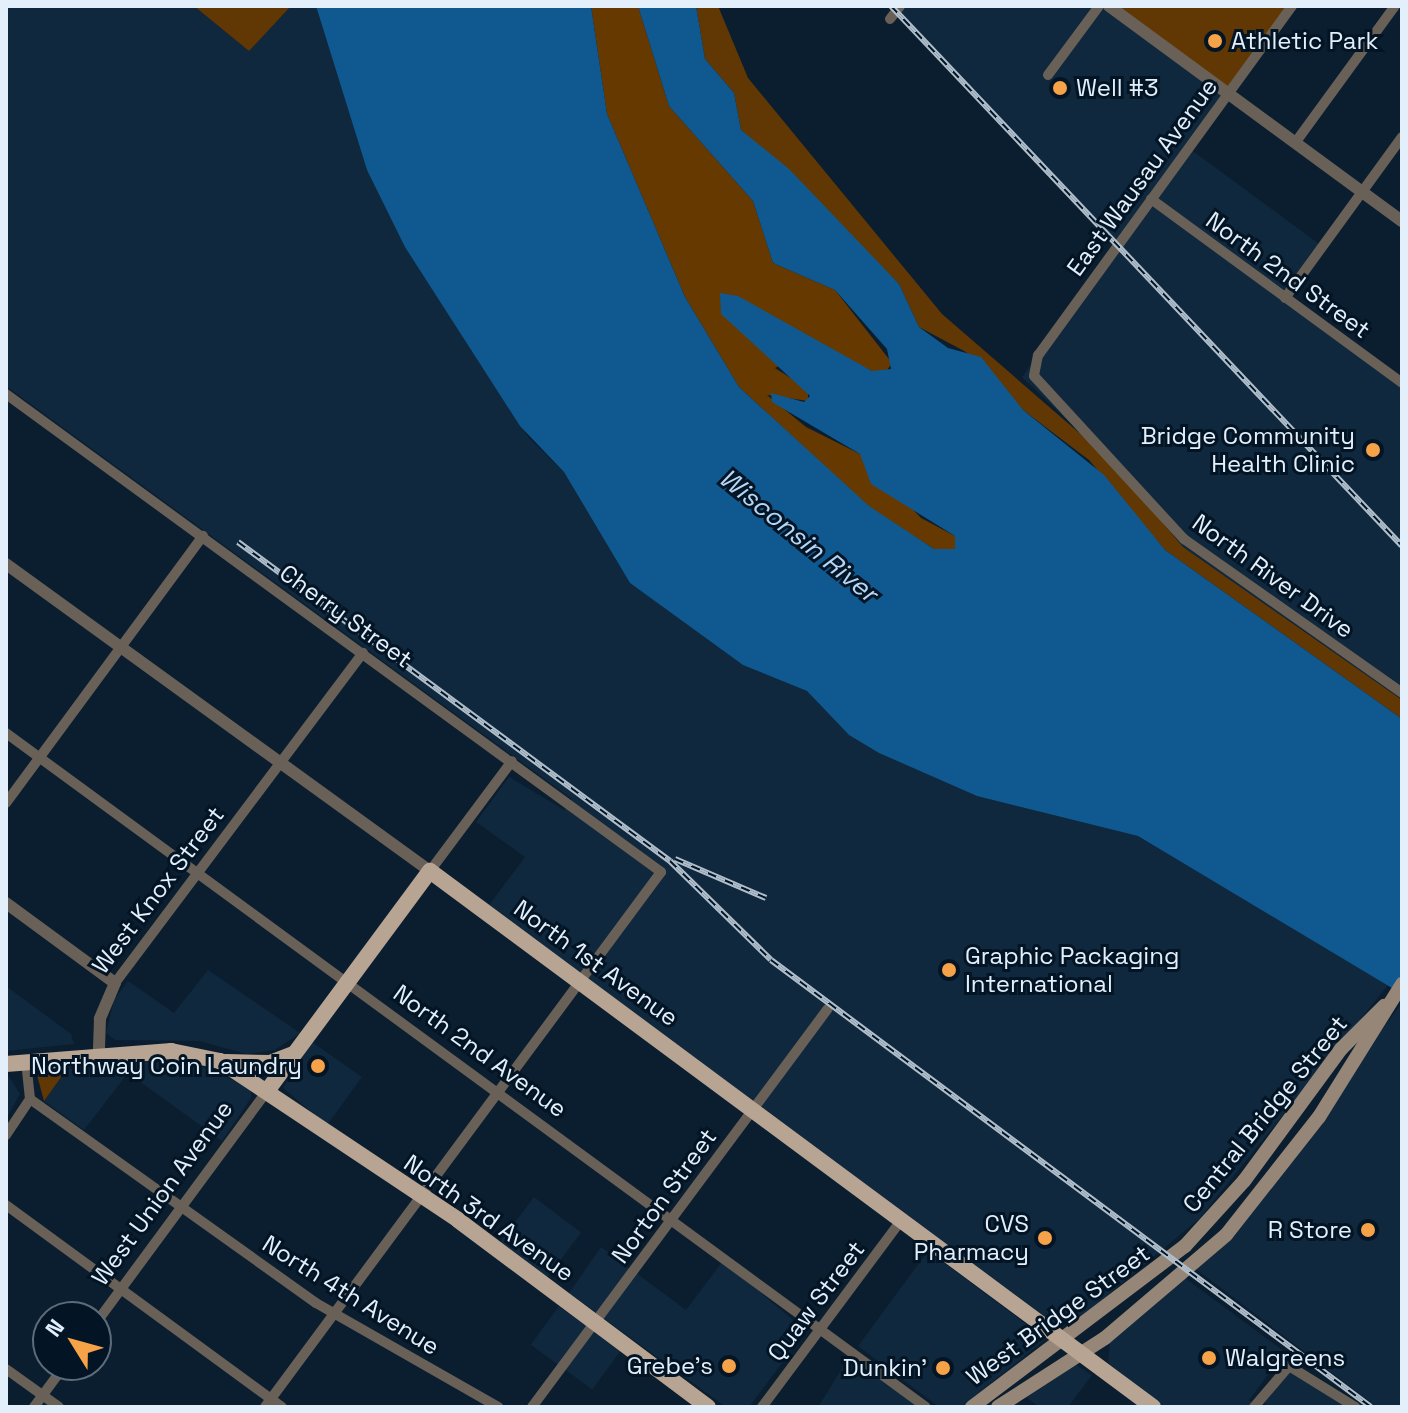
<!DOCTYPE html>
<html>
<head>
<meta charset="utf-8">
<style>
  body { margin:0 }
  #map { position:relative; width:1408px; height:1413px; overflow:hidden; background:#0b1e2f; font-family:"Space Grotesk",sans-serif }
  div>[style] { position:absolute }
  .built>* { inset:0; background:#0f283d; transform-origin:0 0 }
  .green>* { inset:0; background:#613804 }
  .forest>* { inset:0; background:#653900 }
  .water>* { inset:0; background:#0f5990 }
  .minor>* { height:10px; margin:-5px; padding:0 5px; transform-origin:5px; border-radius:5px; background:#696057 }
  .tertiary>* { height:12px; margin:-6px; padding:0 6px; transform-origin:6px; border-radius:6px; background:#696057 }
  .secondary>* { height:14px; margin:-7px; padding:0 7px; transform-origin:7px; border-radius:7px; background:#958678 }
  .primary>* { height:16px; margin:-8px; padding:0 8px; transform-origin:8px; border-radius:8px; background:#b8a492 }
  .rail>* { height:6px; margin-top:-3px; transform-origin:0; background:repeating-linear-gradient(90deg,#031525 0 9px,#b1bfcc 0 18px); box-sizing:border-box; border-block:2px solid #b1bfcc }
  .dots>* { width:22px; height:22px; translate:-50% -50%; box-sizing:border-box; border:4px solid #031525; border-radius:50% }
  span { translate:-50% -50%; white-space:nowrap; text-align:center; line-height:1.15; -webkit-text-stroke:6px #031525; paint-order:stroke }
  .poi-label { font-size:24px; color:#e3effb }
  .left { translate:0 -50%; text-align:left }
  .right { translate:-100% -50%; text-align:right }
  .street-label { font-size:24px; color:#e3effb }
  .water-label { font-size:26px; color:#b5d6f6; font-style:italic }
  .frame { position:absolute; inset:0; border:8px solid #e3effb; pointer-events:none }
  .north { position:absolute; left:32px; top:1301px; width:80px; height:80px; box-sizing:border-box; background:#031525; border:2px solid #5d6c7b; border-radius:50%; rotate:307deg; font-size:22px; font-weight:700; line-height:32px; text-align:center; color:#e3effb }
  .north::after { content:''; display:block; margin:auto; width:28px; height:36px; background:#f6a248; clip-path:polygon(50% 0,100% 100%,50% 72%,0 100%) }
</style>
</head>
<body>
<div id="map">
  <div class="built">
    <div style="clip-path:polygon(6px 6px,194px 6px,249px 51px,291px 6px,316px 6px,367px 170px,529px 438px,564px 472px,630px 583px,743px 665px,807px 691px,849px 735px,879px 753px,977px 796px,1138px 836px,1388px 985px,1199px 1219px,1085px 1314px,1056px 1325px,489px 905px,525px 857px,476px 822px,509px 777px,564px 810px,572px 799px,6px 386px)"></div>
    <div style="clip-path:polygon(891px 6px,1110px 6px,1230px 93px,1190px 149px,1322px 246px,1284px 298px,1402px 384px,1402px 700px,1183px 547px,1125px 475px,1022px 377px,1117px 245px)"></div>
    <div style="clip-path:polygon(208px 970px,300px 1033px,275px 1050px,247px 1054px,199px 1041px,115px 1040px,106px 1033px,114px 1000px,128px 981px,174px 1013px)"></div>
    <div style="clip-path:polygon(6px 986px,71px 1034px,74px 1044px,6px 1051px)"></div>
    <div style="clip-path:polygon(1402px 1003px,1402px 1407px,1377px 1407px,1192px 1266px,1226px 1235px)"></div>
    <div style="clip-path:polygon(312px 1042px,362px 1077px,327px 1125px,283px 1088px)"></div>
    <div style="clip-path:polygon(154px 1061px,205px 1068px,251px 1088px,251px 1098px,222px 1141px,128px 1073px,84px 1130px,44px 1101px,67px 1069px)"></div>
    <div style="clip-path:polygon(8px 1075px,20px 1094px,6px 1119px,6px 1075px)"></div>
    <div style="left:534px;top:1197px;width:59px;height:56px;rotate:37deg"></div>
    <div style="clip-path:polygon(601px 1247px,686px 1310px,723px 1261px,806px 1331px,749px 1407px,726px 1407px,569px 1293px)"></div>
    <div style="clip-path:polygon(928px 1251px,1046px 1339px,961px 1407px,939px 1407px,858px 1346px)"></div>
    <div style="clip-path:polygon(1185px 1278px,1285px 1352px,1249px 1400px,1258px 1407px,1163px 1407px,1108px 1363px,1110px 1340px)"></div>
    <div style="left:559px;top:1306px;width:76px;height:48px;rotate:36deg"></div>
    <div style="clip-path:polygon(850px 1356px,919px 1407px,818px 1407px)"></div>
    <div style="clip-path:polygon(1076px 1365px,1092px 1375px,1068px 1407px,1039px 1407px,1022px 1394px)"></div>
    <div style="clip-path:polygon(1290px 1372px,1347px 1407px,1270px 1407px,1263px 1401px)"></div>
  </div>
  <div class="green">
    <div style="clip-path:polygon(194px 6px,291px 6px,249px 51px)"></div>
    <div style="clip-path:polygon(696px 6px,718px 6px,748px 78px,942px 314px,1107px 457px,1183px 547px,1402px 700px,1402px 719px,1165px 550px,1089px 460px,1023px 410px,966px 352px,919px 327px,899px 284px,741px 130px,734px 93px,705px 59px)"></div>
    <div style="clip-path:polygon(1110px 6px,1293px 6px,1230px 93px)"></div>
    <div style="clip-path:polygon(67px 1069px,44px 1101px,37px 1075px)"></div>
  </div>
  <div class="forest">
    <div style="clip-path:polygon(591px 6px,638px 6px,669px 106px,753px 201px,773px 263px,835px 290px,892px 363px,885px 373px,872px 371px,819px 346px,775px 368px,808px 389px,808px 401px,767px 395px,806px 427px,860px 454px,921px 518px,955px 536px,955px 549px,934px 549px,869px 507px,739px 387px,685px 297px,607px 114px)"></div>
  </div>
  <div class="water">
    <div style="clip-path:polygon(316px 6px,591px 6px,607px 114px,685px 297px,739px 387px,869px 506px,934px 549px,955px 549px,955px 536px,871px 484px,860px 454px,772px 402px,771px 393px,804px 402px,810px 396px,721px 314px,720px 293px,738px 296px,872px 371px,891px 369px,887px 349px,835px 290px,773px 263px,753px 201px,669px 106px,638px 6px,696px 6px,705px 59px,734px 93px,741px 130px,789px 169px,899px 284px,919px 327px,948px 348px,981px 357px,1023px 410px,1104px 475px,1165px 550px,1402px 719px,1402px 994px,1138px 836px,977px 796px,879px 753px,849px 735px,807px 691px,743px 665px,630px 583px,564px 472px,520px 426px,405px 247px,367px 170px)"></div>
  </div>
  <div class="minor">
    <div style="left:1292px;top:6px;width:432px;rotate:126deg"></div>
    <div style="left:1038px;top:355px;width:21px;rotate:101deg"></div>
    <div style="left:1034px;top:376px;width:222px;rotate:47.4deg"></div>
    <div style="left:1184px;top:539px;width:267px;rotate:35.2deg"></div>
    <div style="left:890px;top:19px;width:16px;rotate:-52deg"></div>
    <div style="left:1048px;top:75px;width:86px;rotate:-53.5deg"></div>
    <div style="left:1295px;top:143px;width:170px;rotate:-53.9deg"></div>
    <div style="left:1151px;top:199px;width:311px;rotate:36.2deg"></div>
    <div style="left:1285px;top:298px;width:199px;rotate:-54deg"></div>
    <div style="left:6px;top:394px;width:811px;rotate:36.12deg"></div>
    <div style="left:661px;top:872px;width:666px;rotate:126.51deg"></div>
    <div style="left:6px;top:733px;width:1140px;rotate:36.23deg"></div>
    <div style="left:6px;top:803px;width:332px;rotate:-53.6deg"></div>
    <div style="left:430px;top:871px;width:137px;rotate:-53.3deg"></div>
    <div style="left:115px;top:983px;width:413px;rotate:-53.1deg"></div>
    <div style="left:30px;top:1099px;width:351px;rotate:35.5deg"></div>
    <div style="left:316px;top:1303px;width:210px;rotate:29.7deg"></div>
    <div style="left:6px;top:1135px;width:43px;rotate:-56.3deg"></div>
    <div style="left:30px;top:1099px;width:38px;rotate:-96deg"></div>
    <div style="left:6px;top:1205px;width:342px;rotate:36.2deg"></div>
    <div style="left:96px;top:1323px;width:288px;rotate:-53.6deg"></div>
    <div style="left:6px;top:1369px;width:65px;rotate:35.6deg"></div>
    <div style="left:34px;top:1407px;width:52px;rotate:-53.6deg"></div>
    <div style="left:532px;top:1407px;width:496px;rotate:-53.4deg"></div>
    <div style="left:762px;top:1407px;width:234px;rotate:-53.3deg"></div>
    <div style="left:1254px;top:1407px;width:54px;rotate:-49.5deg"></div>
    <div style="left:1289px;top:1366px;width:78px;rotate:31.8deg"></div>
  </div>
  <div class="tertiary">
    <div style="left:1109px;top:6px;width:363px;rotate:36.3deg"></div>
    <div style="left:6px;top:564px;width:523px;rotate:35.91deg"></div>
    <div style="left:6px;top:903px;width:135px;rotate:36.3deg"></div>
    <div style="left:115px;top:983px;width:39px;rotate:113deg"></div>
    <div style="left:100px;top:1019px;width:35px;rotate:92deg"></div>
  </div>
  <div class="secondary">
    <div style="left:972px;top:1407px;width:267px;rotate:-37.1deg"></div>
    <div style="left:1185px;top:1246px;width:88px;rotate:-47.8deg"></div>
    <div style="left:1244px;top:1181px;width:164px;rotate:-53.7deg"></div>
    <div style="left:1341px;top:1049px;width:61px;rotate:-45deg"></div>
    <div style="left:998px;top:1407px;width:127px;rotate:-32.8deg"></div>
    <div style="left:1105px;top:1338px;width:159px;rotate:-40.4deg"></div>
    <div style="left:1226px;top:1235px;width:150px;rotate:-51.8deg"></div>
    <div style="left:1319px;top:1117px;width:157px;rotate:-58deg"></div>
  </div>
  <div class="primary">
    <div style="left:226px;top:1062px;width:44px;rotate:1.3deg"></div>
    <div style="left:270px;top:1063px;width:25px;rotate:-21deg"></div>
    <div style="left:6px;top:1064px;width:166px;rotate:-4.5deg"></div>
    <div style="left:171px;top:1051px;width:50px;rotate:11.5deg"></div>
    <div style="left:220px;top:1061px;width:286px;rotate:33.7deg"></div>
    <div style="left:458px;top:1220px;width:312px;rotate:36.8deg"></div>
    <div style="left:267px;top:1091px;width:274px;rotate:-53.5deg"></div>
    <div style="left:430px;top:871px;width:900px;rotate:36.55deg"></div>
  </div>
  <div class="rail">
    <div style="left:891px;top:6px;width:743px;rotate:46.58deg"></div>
    <div style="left:238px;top:542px;width:537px;rotate:36.44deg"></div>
    <div style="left:670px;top:861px;width:141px;rotate:44.4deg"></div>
    <div style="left:771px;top:960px;width:748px;rotate:36.69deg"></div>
    <div style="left:675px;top:859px;width:99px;rotate:23.2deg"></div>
  </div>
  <div class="dots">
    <div style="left:1215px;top:41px;background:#f6a248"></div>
    <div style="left:1060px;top:88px;background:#f6a248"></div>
    <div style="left:1373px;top:450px;background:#f6a248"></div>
    <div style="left:949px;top:970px;background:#f6a248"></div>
    <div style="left:318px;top:1066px;background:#f6a248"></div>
    <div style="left:1368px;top:1230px;background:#f6a248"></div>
    <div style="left:1045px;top:1238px;background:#f6a248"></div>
    <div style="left:1209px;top:1358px;background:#f6a248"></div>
    <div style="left:729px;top:1366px;background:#f6a248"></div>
    <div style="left:943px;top:1368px;background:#f6a248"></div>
  </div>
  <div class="poi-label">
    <span class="left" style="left:1231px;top:41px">Athletic Park</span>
    <span class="left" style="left:1076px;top:88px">Well #3</span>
    <span class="right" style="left:1355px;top:450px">Bridge Community<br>Health Clinic</span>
    <span class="left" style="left:965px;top:970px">Graphic Packaging<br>International</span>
    <span class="right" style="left:302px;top:1066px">Northway Coin Laundry</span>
    <span class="right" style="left:1029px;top:1238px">CVS<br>Pharmacy</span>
    <span class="right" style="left:1352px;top:1230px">R Store</span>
    <span class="left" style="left:1225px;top:1358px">Walgreens</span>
    <span class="right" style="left:713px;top:1366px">Grebe's</span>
    <span class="right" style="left:927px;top:1368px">Dunkin'</span>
  </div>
  <div class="street-label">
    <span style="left:1142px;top:177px;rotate:-54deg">East Wausau Avenue</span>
    <span style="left:1288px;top:275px;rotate:36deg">North 2nd Street</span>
    <span style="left:1273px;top:576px;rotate:36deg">North River Drive</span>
    <span style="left:346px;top:616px;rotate:36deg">Cherry Street</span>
    <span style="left:158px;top:890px;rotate:-53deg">West Knox Street</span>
    <span style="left:596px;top:963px;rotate:36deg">North 1st Avenue</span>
    <span style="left:480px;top:1051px;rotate:36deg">North 2nd Avenue</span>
    <span style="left:1265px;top:1114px;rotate:-51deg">Central Bridge Street</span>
    <span style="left:162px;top:1193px;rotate:-54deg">West Union Avenue</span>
    <span style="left:664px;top:1196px;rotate:-54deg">Norton Street</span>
    <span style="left:489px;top:1218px;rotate:35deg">North 3rd Avenue</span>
    <span style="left:351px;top:1295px;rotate:32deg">North 4th Avenue</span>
    <span style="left:816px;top:1301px;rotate:-53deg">Quaw Street</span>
    <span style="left:1058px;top:1315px;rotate:-36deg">West Bridge Street</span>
  </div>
  <div class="water-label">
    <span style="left:798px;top:536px;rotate:39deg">Wisconsin River</span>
  </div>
  <div class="frame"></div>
  <div class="north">N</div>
</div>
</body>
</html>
